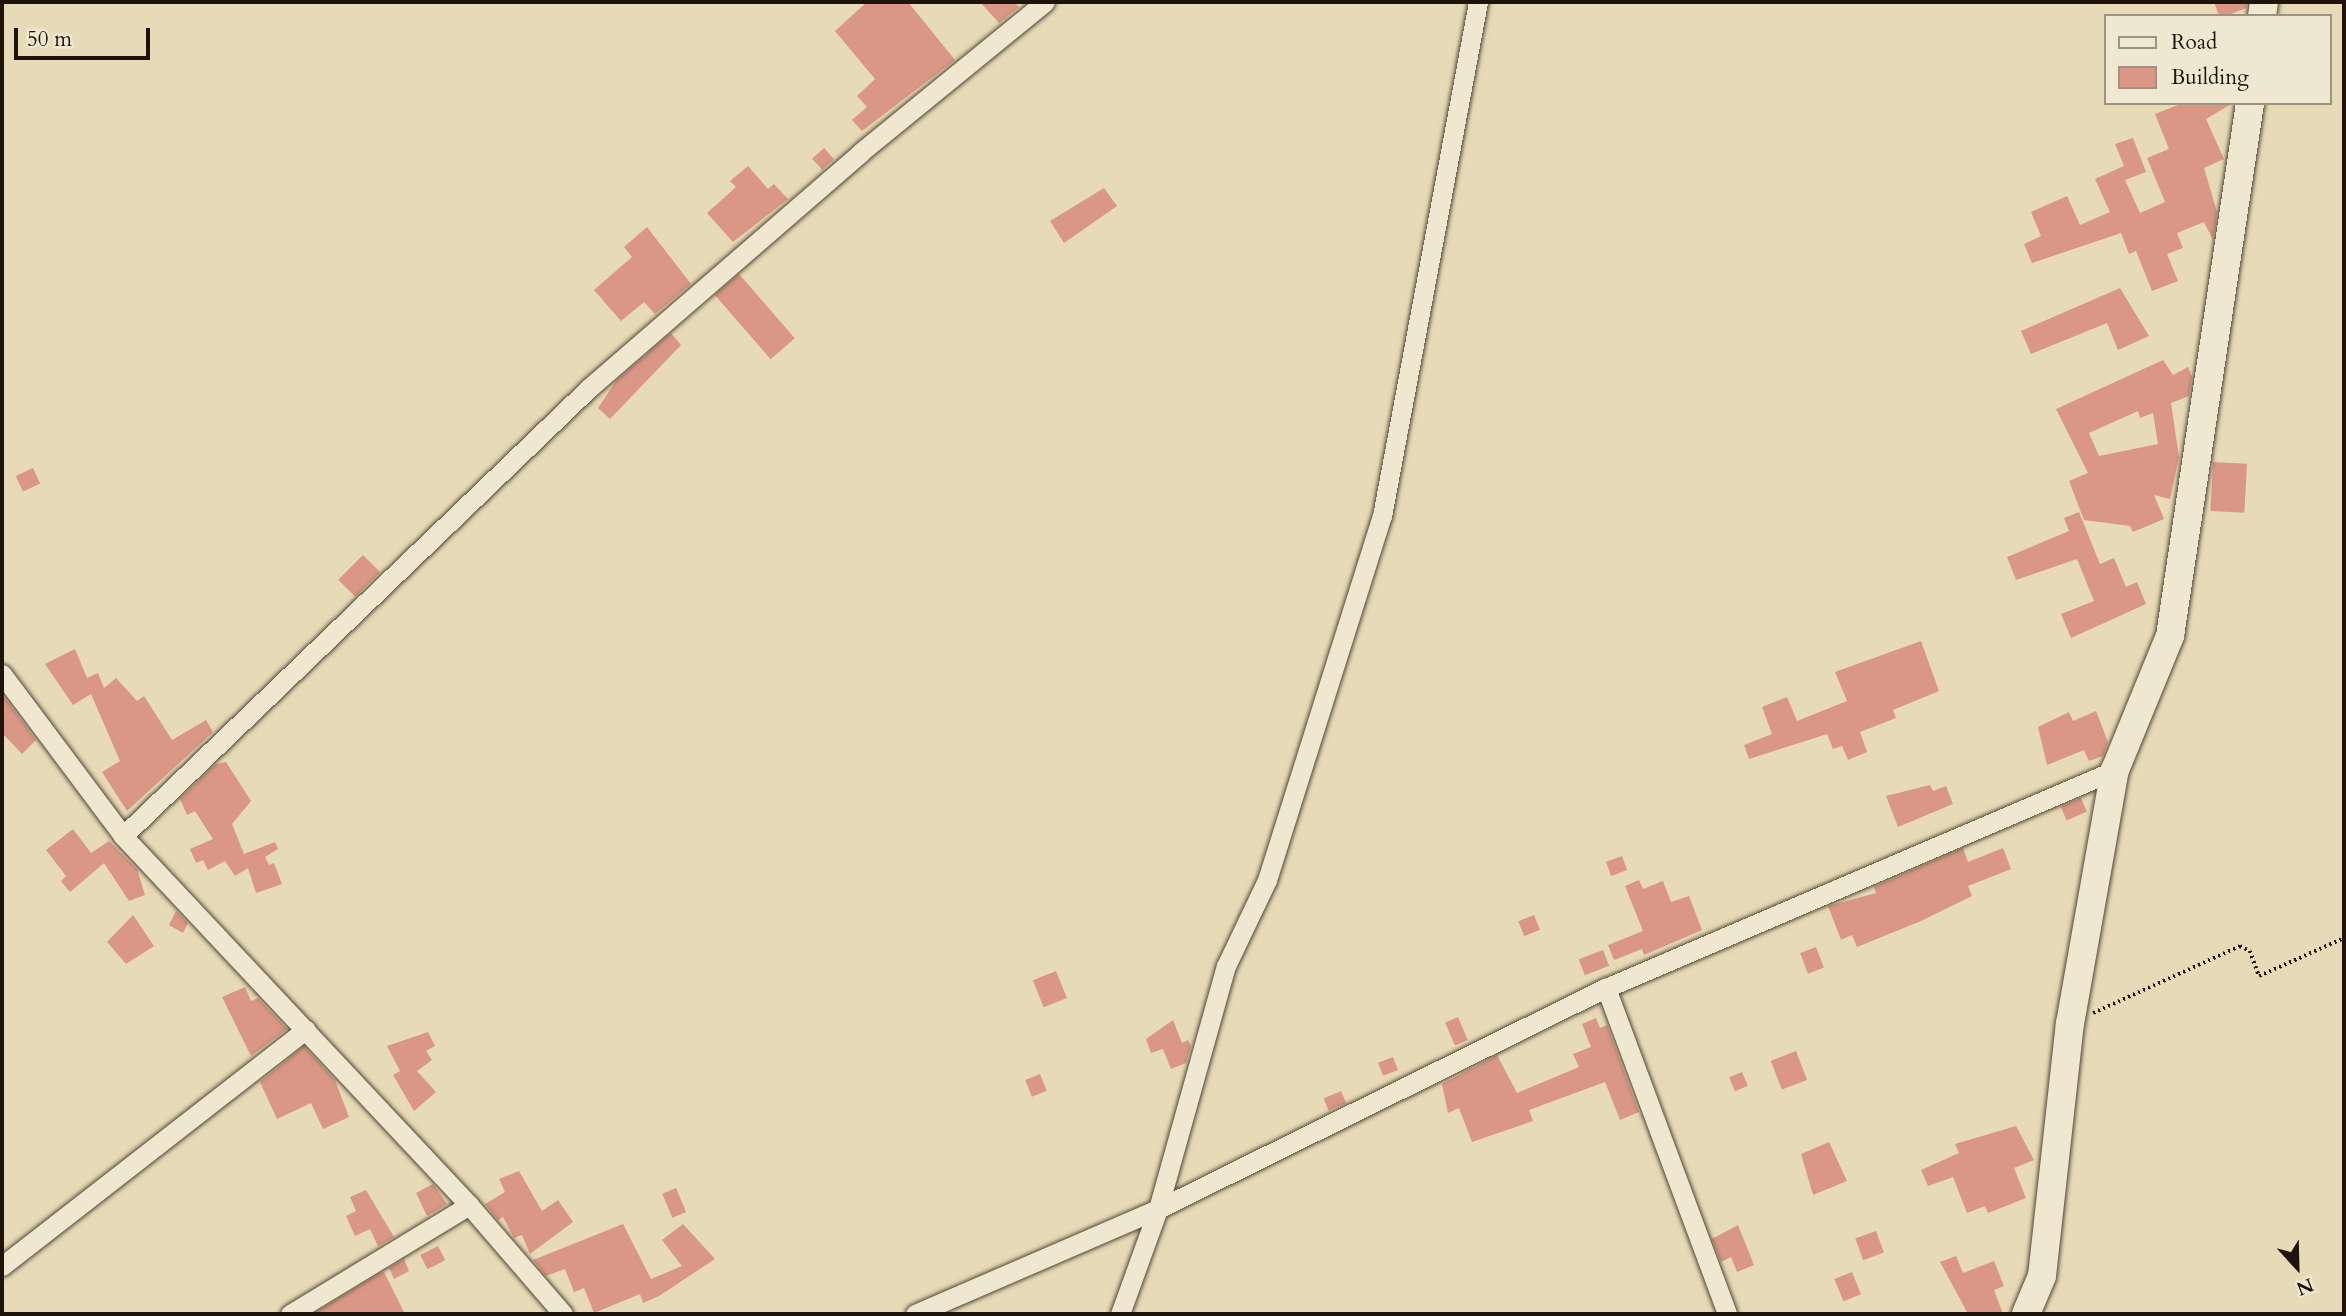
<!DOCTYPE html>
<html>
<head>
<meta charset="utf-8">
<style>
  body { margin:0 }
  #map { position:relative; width:2346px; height:1316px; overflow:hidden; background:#e7dab6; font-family:Cardo,serif }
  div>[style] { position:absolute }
  .building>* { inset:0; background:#da9785; transform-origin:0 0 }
  .path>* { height:3.5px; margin-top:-1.75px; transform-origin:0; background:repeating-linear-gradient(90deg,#1f140b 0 2px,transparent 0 5.5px) }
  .roads { filter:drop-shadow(0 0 2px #514636) drop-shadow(0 0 2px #514636) }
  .street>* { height:19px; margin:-9.5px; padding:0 9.5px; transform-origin:9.5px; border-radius:9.5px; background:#efe7d0 }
  .secondary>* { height:28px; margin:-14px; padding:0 14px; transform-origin:14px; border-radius:14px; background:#efe7d0 }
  span { translate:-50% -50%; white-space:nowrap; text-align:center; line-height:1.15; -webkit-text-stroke:7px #efe7d0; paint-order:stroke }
  .frame { position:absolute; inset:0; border:4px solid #1f140b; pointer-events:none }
  .legend { position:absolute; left:2104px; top:14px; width:228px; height:91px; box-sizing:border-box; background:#efe7d0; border:2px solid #9c9381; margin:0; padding:9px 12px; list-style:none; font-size:21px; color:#1f140b }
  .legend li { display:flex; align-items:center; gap:14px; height:35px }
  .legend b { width:35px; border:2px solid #9c9381 }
  .north { position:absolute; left:2262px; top:1232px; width:70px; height:70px; -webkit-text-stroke:5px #efe7d0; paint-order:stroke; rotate:158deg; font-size:19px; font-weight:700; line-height:28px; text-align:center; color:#1f140b }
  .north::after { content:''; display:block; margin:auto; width:24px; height:32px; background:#1f140b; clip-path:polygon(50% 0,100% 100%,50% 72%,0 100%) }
  .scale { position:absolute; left:14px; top:28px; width:136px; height:32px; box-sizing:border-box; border:4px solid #1f140b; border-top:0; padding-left:9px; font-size:21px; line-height:24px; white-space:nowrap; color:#1f140b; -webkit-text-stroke:5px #efe7d0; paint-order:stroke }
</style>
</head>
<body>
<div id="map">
  <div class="building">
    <div style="clip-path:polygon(867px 2px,908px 2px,955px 60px,862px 131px,852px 120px,867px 107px,857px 96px,875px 79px,835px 31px)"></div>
    <div style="clip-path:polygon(980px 2px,1014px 2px,1019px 7px,999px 23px)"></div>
    <div style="clip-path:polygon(2214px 2px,2247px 2px,2246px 8px,2226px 16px,2219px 16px)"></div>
    <div style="clip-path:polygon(2183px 103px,2233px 103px,2206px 119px,2224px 159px,2204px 168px,2217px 212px,2213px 240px,2204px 222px,2177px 233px,2183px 248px,2167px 254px,2178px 281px,2152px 291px,2136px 251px,2129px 254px,2121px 233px,2032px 263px,2024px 244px,2041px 236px,2031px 212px,2067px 196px,2080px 225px,2110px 212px,2095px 179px,2124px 166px,2115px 144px,2133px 138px,2146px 172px,2125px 180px,2140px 213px,2165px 202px,2147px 158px,2169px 149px,2155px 114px)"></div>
    <div style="left:824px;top:148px;width:15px;height:16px;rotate:48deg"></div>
    <div style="clip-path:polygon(748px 166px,768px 189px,774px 184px,788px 199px,733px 242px,707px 213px,736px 187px,730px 181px)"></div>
    <div style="clip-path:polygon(1104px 188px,1117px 206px,1064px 243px,1050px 221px)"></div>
    <div style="clip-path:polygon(647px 227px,691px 284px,655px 314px,644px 302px,621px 321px,594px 290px,632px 257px,624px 247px)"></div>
    <div style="left:739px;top:274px;width:85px;height:32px;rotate:49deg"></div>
    <div style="clip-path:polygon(2120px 288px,2149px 336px,2118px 350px,2107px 323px,2031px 354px,2021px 331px)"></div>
    <div style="clip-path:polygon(671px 333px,681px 345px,610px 419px,598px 408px,616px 381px)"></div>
    <div style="clip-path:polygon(evenodd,2163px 360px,2173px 375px,2188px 367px,2192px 377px,2189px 396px,2171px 403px,2179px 457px,2170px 499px,2154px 495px,2164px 519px,2133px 532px,2130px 526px,2084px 520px,2069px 481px,2088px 473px,2056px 409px,2163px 360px,2138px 411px,2140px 418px,2153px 413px,2158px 444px,2099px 456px,2089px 433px,2138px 411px)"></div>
    <div style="left:2213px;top:462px;width:34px;height:49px;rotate:3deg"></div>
    <div style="left:33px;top:468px;width:17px;height:19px;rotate:65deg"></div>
    <div style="clip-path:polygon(2079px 512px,2100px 564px,2114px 558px,2126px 587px,2137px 582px,2146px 604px,2071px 638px,2061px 614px,2094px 601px,2077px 559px,2016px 580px,2007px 557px,2069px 531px,2064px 518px)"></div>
    <div style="left:363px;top:555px;width:24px;height:35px;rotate:45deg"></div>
    <div style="clip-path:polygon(1921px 641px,1939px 691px,1893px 710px,1896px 718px,1860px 732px,1867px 752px,1848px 760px,1842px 746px,1833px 749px,1827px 734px,1749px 759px,1744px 745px,1772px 734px,1762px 707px,1787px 697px,1797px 721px,1847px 701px,1835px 672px)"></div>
    <div style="clip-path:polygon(75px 649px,87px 678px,98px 673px,104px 688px,116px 678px,137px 701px,144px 696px,172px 740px,206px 720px,213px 732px,127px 811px,102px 772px,120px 761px,91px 694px,73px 705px,45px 664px)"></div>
    <div style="clip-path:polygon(2px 694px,36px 740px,22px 754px,2px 733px)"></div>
    <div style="clip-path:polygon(2096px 711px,2108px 742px,2103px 756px,2089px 761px,2084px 750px,2047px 765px,2038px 727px,2069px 712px,2073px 721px)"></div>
    <div style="clip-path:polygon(226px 762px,251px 801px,232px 824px,244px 854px,275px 842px,278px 849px,265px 857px,269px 865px,274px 863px,282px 884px,256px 893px,248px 868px,235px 876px,225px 861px,208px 870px,203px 860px,196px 863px,190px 849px,213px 839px,195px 811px,187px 815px,180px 799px,216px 764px)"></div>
    <div style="clip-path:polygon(1930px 785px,1933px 791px,1946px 786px,1953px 804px,1898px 827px,1886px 796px)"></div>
    <div style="left:2081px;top:798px;width:15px;height:22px;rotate:67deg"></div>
    <div style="clip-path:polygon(73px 829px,91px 853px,109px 841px,137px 869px,145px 895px,129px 901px,104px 863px,70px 892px,61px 881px,66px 876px,46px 850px)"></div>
    <div style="clip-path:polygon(1963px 848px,1968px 862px,2003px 848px,2011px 869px,1968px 886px,1972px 896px,1921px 921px,1857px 947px,1852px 935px,1841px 940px,1828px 906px,1876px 893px,1874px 887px)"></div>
    <div style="left:1622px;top:856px;width:15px;height:17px;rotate:70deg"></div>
    <div style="clip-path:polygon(1639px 880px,1643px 889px,1663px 881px,1671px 902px,1689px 896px,1702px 930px,1644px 955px,1642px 949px,1614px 960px,1608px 945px,1643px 931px,1625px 886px)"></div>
    <div style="clip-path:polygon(176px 911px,188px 923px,183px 933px,169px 925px)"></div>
    <div style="clip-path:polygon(133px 915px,154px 946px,126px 964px,107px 942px)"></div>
    <div style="left:1534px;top:915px;width:16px;height:17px;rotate:68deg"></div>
    <div style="left:1816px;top:947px;width:22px;height:17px;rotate:69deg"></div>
    <div style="left:1603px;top:950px;width:17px;height:26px;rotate:69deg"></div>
    <div style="left:1056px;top:971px;width:29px;height:25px;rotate:68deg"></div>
    <div style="clip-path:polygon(245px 987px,251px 1001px,258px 998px,287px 1029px,251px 1056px,222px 997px)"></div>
    <div style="left:1458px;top:1017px;width:25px;height:14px;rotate:67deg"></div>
    <div style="clip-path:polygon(1596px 1018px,1600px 1028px,1607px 1025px,1639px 1112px,1620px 1120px,1605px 1082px,1529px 1110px,1533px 1121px,1472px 1142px,1459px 1108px,1448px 1113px,1442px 1084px,1497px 1055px,1517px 1093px,1579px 1067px,1573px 1054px,1591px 1047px,1582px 1024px)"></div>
    <div style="clip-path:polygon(1173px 1020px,1182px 1043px,1188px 1040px,1191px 1046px,1186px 1063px,1171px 1069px,1163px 1049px,1151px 1053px,1146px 1039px)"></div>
    <div style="clip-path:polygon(428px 1032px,435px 1046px,426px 1051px,432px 1060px,417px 1071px,436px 1092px,414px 1111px,393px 1075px,400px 1071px,387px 1046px)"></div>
    <div style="clip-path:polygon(304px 1046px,335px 1080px,349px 1117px,323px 1129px,311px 1103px,277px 1119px,260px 1082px)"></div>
    <div style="left:1796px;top:1051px;width:31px;height:27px;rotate:69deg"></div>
    <div style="left:1393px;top:1057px;width:14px;height:16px;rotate:69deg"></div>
    <div style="left:1742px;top:1072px;width:15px;height:14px;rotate:67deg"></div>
    <div style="left:1040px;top:1074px;width:18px;height:16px;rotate:68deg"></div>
    <div style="left:1341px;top:1091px;width:13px;height:19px;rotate:67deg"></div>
    <div style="clip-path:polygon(2016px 1126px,2034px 1160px,2014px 1168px,2026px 1198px,1988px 1213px,1985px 1206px,1967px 1213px,1953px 1177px,1928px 1186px,1921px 1170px,1959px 1153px,1955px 1144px)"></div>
    <div style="clip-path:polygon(1829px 1142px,1847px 1181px,1813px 1195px,1801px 1154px)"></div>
    <div style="clip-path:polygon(519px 1171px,542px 1211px,558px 1200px,573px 1222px,530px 1254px,522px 1235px,514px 1238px,503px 1217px,498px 1220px,485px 1204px,505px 1192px,499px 1179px)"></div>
    <div style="clip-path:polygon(433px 1184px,447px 1204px,427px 1216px,416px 1193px)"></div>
    <div style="left:676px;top:1188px;width:26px;height:15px;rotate:67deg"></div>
    <div style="clip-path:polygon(366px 1190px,394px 1237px,378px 1246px,370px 1229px,355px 1236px,346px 1216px,356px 1211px,350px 1197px)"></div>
    <div style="clip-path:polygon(623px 1224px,651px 1279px,682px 1266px,662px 1240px,683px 1224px,715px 1259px,659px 1296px,643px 1303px,640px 1294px,594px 1313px,584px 1288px,574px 1292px,565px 1269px,546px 1276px,533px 1260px)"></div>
    <div style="clip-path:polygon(1738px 1225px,1754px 1265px,1737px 1272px,1731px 1257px,1721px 1262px,1712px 1239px)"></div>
    <div style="left:1876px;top:1231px;width:23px;height:22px;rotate:70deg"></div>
    <div style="left:438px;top:1246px;width:16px;height:20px;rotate:63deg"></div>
    <div style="clip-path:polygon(1956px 1256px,1963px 1273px,1994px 1261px,2004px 1286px,1994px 1290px,2003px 1314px,1968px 1314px,1940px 1262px)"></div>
    <div style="clip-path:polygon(404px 1259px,409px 1271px,394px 1279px,389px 1268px)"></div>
    <div style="clip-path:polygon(384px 1272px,405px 1314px,313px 1314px,380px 1273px)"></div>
    <div style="left:1852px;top:1272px;width:24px;height:19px;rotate:68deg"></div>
  </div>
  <div class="path">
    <div style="left:2093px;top:1013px;width:162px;rotate:-24.5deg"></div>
    <div style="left:2240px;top:946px;width:11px;rotate:27deg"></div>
    <div style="left:2250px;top:951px;width:27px;rotate:70deg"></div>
    <div style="left:2259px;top:976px;width:93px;rotate:-24.1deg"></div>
  </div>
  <div class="roads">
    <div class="street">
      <div style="left:2px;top:674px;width:202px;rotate:53.2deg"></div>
      <div style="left:123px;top:836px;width:506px;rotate:46.84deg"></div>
      <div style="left:469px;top:1205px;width:144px;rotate:49.2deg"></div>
      <div style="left:123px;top:836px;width:646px;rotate:-43.87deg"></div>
      <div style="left:589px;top:388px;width:360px;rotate:-40.9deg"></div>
      <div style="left:861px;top:152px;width:237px;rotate:-39.2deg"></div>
      <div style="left:1606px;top:988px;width:348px;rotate:69.6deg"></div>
      <div style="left:2px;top:1266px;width:385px;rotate:-37.9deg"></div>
      <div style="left:290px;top:1314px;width:210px;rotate:-31.3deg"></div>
      <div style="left:915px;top:1314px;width:265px;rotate:-23.4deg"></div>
      <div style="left:1158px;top:1209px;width:500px;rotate:-26.3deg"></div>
      <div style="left:1606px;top:988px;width:554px;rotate:-23.19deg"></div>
      <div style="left:1120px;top:1314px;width:112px;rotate:-70.1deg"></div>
      <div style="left:1158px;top:1209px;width:252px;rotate:-74.4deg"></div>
      <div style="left:1226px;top:966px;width:95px;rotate:-64.5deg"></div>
      <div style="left:1267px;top:880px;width:382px;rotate:-72.5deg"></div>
      <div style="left:1382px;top:516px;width:523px;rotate:-79.42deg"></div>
    </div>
    <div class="secondary">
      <div style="left:2262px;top:16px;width:14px;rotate:-82deg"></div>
      <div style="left:2026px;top:1314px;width:41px;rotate:-67.2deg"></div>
      <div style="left:2042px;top:1276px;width:254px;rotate:-83.7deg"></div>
      <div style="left:2070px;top:1024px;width:258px;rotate:-80deg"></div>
      <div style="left:2115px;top:770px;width:145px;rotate:-67.7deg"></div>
      <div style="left:2170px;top:636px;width:539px;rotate:-81.46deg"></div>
    </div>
  </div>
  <div class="frame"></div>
  <ul class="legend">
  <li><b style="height:9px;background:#efe7d0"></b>Road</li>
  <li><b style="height:19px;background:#da9785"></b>Building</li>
  </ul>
  <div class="north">N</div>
  <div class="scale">50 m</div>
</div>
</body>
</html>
